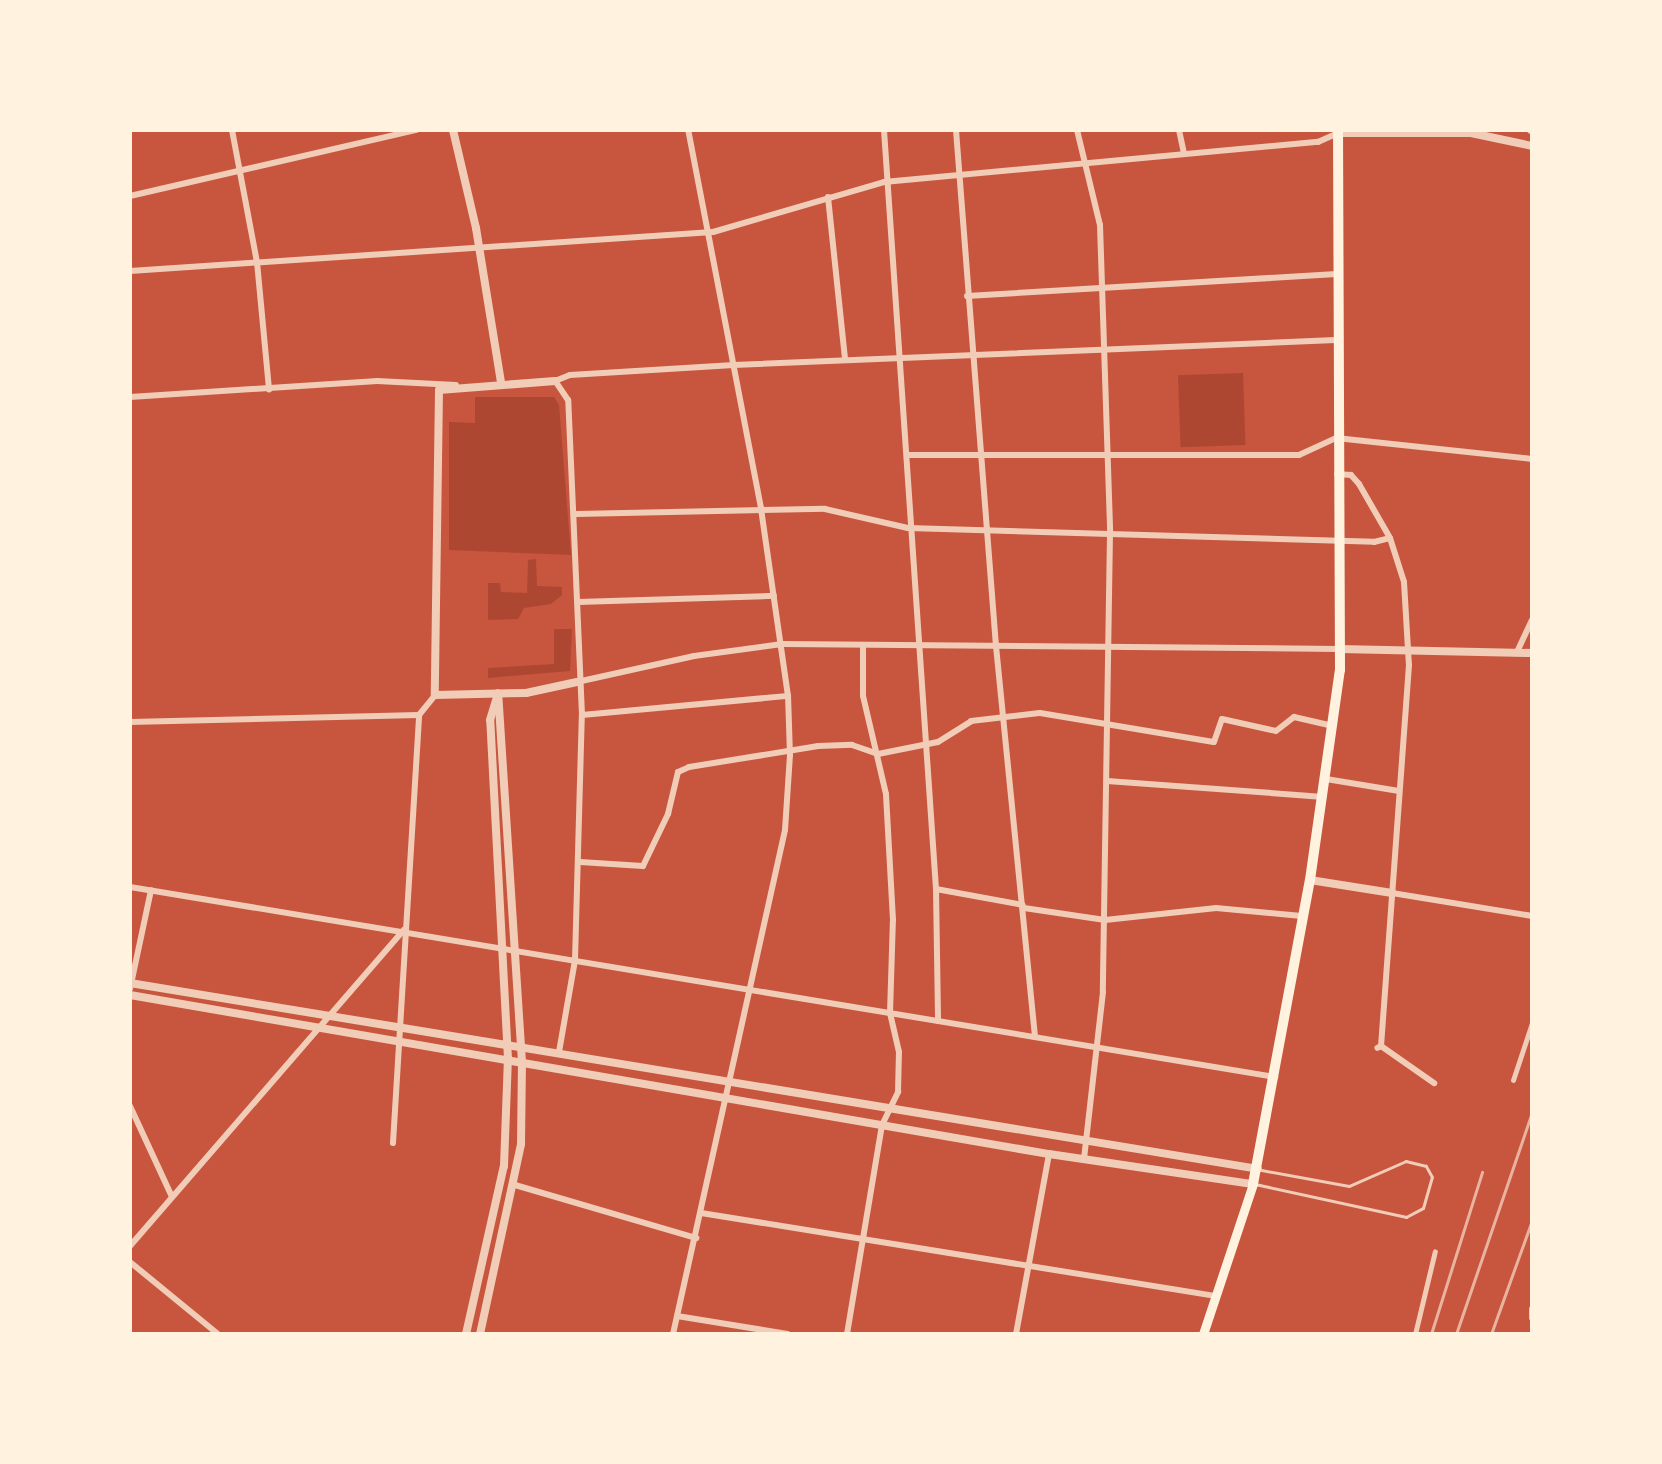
<!DOCTYPE html>
<html>
<head>
<meta charset="utf-8">
<style>
  body { margin:0 }
  #map { position:relative; width:1662px; height:1464px; overflow:hidden; background:#c8553d; font-family:Barlow,sans-serif }
  div>[style] { position:absolute }
  .green>* { inset:0; background:#ae4732; transform-origin:0 0 }
  .service>* { height:3px; margin:-1.5px; padding:0 1.5px; transform-origin:1.5px; border-radius:1.5px; background:#f1ccb7 }
  .pedestrian>* { height:5px; margin:-2.5px; padding:0 2.5px; transform-origin:2.5px; border-radius:2.5px; background:#f1ccb7 }
  .minor>* { height:6px; margin:-3px; padding:0 3px; transform-origin:3px; border-radius:3px; background:#f1ccb7 }
  .tertiary>* { height:8px; margin:-4px; padding:0 4px; transform-origin:4px; border-radius:4px; background:#f1ccb7 }
  .secondary>* { height:9px; margin:-4.5px; padding:0 4.5px; transform-origin:4.5px; border-radius:4.5px; background:#fff3e0 }
  .primary>* { height:10px; margin:-5px; padding:0 5px; transform-origin:5px; border-radius:5px; background:#fff3e0 }
  .rail>* { height:3px; margin:-1.5px; padding:0 1.5px; transform-origin:1.5px; border-radius:1.5px; background:#e9b49f }
  span { translate:-50% -50%; white-space:nowrap; text-align:center; line-height:1.15; -webkit-text-stroke:7px #fff3e0; paint-order:stroke }
  .frame { position:absolute; inset:0; border:132px solid #fff3e0; pointer-events:none }
</style>
</head>
<body>
<div id="map">
  <div class="green">
    <div style="left:1243px;top:373px;width:72px;height:65px;rotate:88deg"></div>
    <div style="clip-path:polygon(475px 397px,554px 397px,559px 405px,571px 555px,449px 550px,449px 422px,475px 423px)"></div>
    <div style="clip-path:polygon(536px 559px,537px 586px,562px 587px,562px 595px,551px 604px,524px 608px,518px 619px,488px 620px,488px 583px,500px 583px,501px 592px,527px 593px,528px 560px)"></div>
    <div style="clip-path:polygon(554px 629px,572px 629px,570px 671px,488px 678px,488px 668px,554px 664px)"></div>
  </div>
  <div class="service">
    <div style="left:1255px;top:1184px;width:155px;rotate:12.3deg"></div>
    <div style="left:1406px;top:1217px;width:19px;rotate:-28deg"></div>
    <div style="left:1423px;top:1208px;width:32px;rotate:-74deg"></div>
    <div style="left:1432px;top:1177px;width:13px;rotate:-119deg"></div>
    <div style="left:1426px;top:1166px;width:21px;rotate:-166deg"></div>
    <div style="left:1406px;top:1161px;width:62px;rotate:156.3deg"></div>
    <div style="left:1349px;top:1186px;width:89px;rotate:-169.7deg"></div>
  </div>
  <div class="pedestrian">
    <div style="left:1513px;top:1080px;width:60px;rotate:-71.6deg"></div>
    <div style="left:1415px;top:1334px;width:85px;rotate:-76.5deg"></div>
  </div>
  <div class="minor">
    <div style="left:232px;top:130px;width:134px;rotate:79.3deg"></div>
    <div style="left:257px;top:262px;width:128px;rotate:84.6deg"></div>
    <div style="left:884px;top:130px;width:761px;rotate:86.08deg"></div>
    <div style="left:936px;top:889px;width:132px;rotate:89.1deg"></div>
    <div style="left:956px;top:130px;width:518px;rotate:85.57deg"></div>
    <div style="left:996px;top:646px;width:393px;rotate:84.3deg"></div>
    <div style="left:1077px;top:130px;width:98px;rotate:76.4deg"></div>
    <div style="left:1100px;top:225px;width:308px;rotate:88.1deg"></div>
    <div style="left:1110px;top:533px;width:459px;rotate:90.9deg"></div>
    <div style="left:1103px;top:992px;width:167px;rotate:96.5deg"></div>
    <div style="left:1179px;top:130px;width:24px;rotate:78deg"></div>
    <div style="left:130px;top:196px;width:294px;rotate:-13deg"></div>
    <div style="left:828px;top:197px;width:163px;rotate:84deg"></div>
    <div style="left:130px;top:271px;width:584px;rotate:-3.83deg"></div>
    <div style="left:713px;top:232px;width:178px;rotate:-16.3deg"></div>
    <div style="left:884px;top:182px;width:436px;rotate:-5.3deg"></div>
    <div style="left:1318px;top:142px;width:22px;rotate:-24deg"></div>
    <div style="left:967px;top:296px;width:370px;rotate:-3.4deg"></div>
    <div style="left:130px;top:397px;width:248px;rotate:-3.7deg"></div>
    <div style="left:377px;top:381px;width:79px;rotate:2.9deg"></div>
    <div style="left:907px;top:455px;width:392px"></div>
    <div style="left:1299px;top:455px;width:41px;rotate:-24.7deg"></div>
    <div style="left:1336px;top:438px;width:197px;rotate:6.1deg"></div>
    <div style="left:1337px;top:474px;width:14px;rotate:4deg"></div>
    <div style="left:1351px;top:475px;width:12px;rotate:48deg"></div>
    <div style="left:1359px;top:484px;width:62px;rotate:60.1deg"></div>
    <div style="left:1390px;top:538px;width:46px;rotate:72.3deg"></div>
    <div style="left:1404px;top:582px;width:83px;rotate:86.6deg"></div>
    <div style="left:1409px;top:665px;width:382px;rotate:94.2deg"></div>
    <div style="left:1381px;top:1046px;width:4px;rotate:153deg"></div>
    <div style="left:576px;top:514px;width:249px;rotate:-1.2deg"></div>
    <div style="left:825px;top:509px;width:85px;rotate:12.9deg"></div>
    <div style="left:908px;top:528px;width:466px;rotate:1.7deg"></div>
    <div style="left:1374px;top:542px;width:16px;rotate:-14deg"></div>
    <div style="left:578px;top:602px;width:196px;rotate:-1.8deg"></div>
    <div style="left:1517px;top:652px;width:35px;rotate:-65deg"></div>
    <div style="left:577px;top:682px;width:120px;rotate:-12.5deg"></div>
    <div style="left:694px;top:656px;width:89px;rotate:-7.8deg"></div>
    <div style="left:782px;top:644px;width:557px;rotate:0.51deg"></div>
    <div style="left:582px;top:715px;width:207px;rotate:-5.3deg"></div>
    <div style="left:130px;top:722px;width:289px;rotate:-1.4deg"></div>
    <div style="left:1326px;top:779px;width:74px;rotate:9.3deg"></div>
    <div style="left:1107px;top:781px;width:217px;rotate:4.2deg"></div>
    <div style="left:580px;top:862px;width:63px;rotate:3.6deg"></div>
    <div style="left:643px;top:866px;width:58px;rotate:-64.3deg"></div>
    <div style="left:668px;top:814px;width:43px;rotate:-76.6deg"></div>
    <div style="left:678px;top:772px;width:12px;rotate:-24deg"></div>
    <div style="left:689px;top:767px;width:131px;rotate:-9.2deg"></div>
    <div style="left:818px;top:746px;width:34px;rotate:-2deg"></div>
    <div style="left:852px;top:745px;width:28px;rotate:19deg"></div>
    <div style="left:878px;top:754px;width:61px;rotate:-11.3deg"></div>
    <div style="left:938px;top:742px;width:39px;rotate:-32deg"></div>
    <div style="left:971px;top:721px;width:69px;rotate:-6.6deg"></div>
    <div style="left:1040px;top:713px;width:176px;rotate:9.5deg"></div>
    <div style="left:1214px;top:742px;width:24px;rotate:-71deg"></div>
    <div style="left:1222px;top:719px;width:55px;rotate:12.5deg"></div>
    <div style="left:1276px;top:731px;width:23px;rotate:-38deg"></div>
    <div style="left:1294px;top:717px;width:39px;rotate:13deg"></div>
    <div style="left:130px;top:887px;width:1161px;rotate:9.42deg"></div>
    <div style="left:936px;top:889px;width:88px;rotate:10.4deg"></div>
    <div style="left:1392px;top:893px;width:142px;rotate:9.3deg"></div>
    <div style="left:1024px;top:908px;width:82px;rotate:8.4deg"></div>
    <div style="left:1105px;top:920px;width:112px;rotate:-6.2deg"></div>
    <div style="left:1216px;top:908px;width:86px;rotate:5.3deg"></div>
    <div style="left:130px;top:989px;width:101px;rotate:-78deg"></div>
    <div style="left:1381px;top:1046px;width:65px;rotate:34.9deg"></div>
    <div style="left:559px;top:1052px;width:93px;rotate:-80.1deg"></div>
    <div style="left:575px;top:960px;width:245px;rotate:-88.4deg"></div>
    <div style="left:582px;top:715px;width:315px;rotate:-92.5deg"></div>
    <div style="left:568px;top:400px;width:23px;rotate:-124deg"></div>
    <div style="left:555px;top:381px;width:16px;rotate:-22deg"></div>
    <div style="left:570px;top:375px;width:164px;rotate:-3.5deg"></div>
    <div style="left:734px;top:365px;width:602px;rotate:-2.38deg"></div>
    <div style="left:130px;top:1106px;width:100px;rotate:65.2deg"></div>
    <div style="left:393px;top:1143px;width:429px;rotate:-86.5deg"></div>
    <div style="left:419px;top:715px;width:26px;rotate:-51deg"></div>
    <div style="left:515px;top:1185px;width:189px;rotate:16.3deg"></div>
    <div style="left:701px;top:1213px;width:522px;rotate:9.16deg"></div>
    <div style="left:130px;top:1246px;width:418px;rotate:-49.1deg"></div>
    <div style="left:130px;top:1262px;width:114px;rotate:39.3deg"></div>
    <div style="left:1532px;top:1309px;width:9px;rotate:90deg"></div>
    <div style="left:677px;top:1316px;width:112px;rotate:9.2deg"></div>
    <div style="left:673px;top:1334px;width:516px;rotate:-77.47deg"></div>
    <div style="left:785px;top:830px;width:75px;rotate:-86.2deg"></div>
    <div style="left:790px;top:755px;width:59px;rotate:-91.9deg"></div>
    <div style="left:788px;top:696px;width:190px;rotate:-98.2deg"></div>
    <div style="left:761px;top:508px;width:385px;rotate:-100.9deg"></div>
    <div style="left:847px;top:1334px;width:212px;rotate:-80.5deg"></div>
    <div style="left:882px;top:1125px;width:37px;rotate:-64deg"></div>
    <div style="left:898px;top:1092px;width:40px;rotate:-88.6deg"></div>
    <div style="left:899px;top:1052px;width:40px;rotate:-103deg"></div>
    <div style="left:890px;top:1013px;width:93px;rotate:-88.2deg"></div>
    <div style="left:893px;top:920px;width:126px;rotate:-93.2deg"></div>
    <div style="left:886px;top:794px;width:101px;rotate:-103.2deg"></div>
    <div style="left:863px;top:696px;width:51px;rotate:-90deg"></div>
    <div style="left:1016px;top:1334px;width:183px;rotate:-79.6deg"></div>
  </div>
  <div class="tertiary">
    <div style="left:453px;top:130px;width:101px;rotate:76.8deg"></div>
    <div style="left:476px;top:228px;width:157px;rotate:80.8deg"></div>
    <div style="left:1531px;top:130px;width:1px"></div>
    <div style="left:1338px;top:133px;width:133px"></div>
    <div style="left:1471px;top:133px;width:62px;rotate:12deg"></div>
    <div style="left:555px;top:381px;width:116px;rotate:175.6deg"></div>
    <div style="left:439px;top:390px;width:305px;rotate:90.8deg"></div>
    <div style="left:435px;top:695px;width:91px;rotate:-1.3deg"></div>
    <div style="left:526px;top:693px;width:52px;rotate:-12.2deg"></div>
    <div style="left:1339px;top:649px;width:193px;rotate:1.2deg"></div>
    <div style="left:1310px;top:880px;width:83px;rotate:9deg"></div>
    <div style="left:130px;top:983px;width:1143px;rotate:9.36deg"></div>
    <div style="left:130px;top:995px;width:933px;rotate:9.82deg"></div>
    <div style="left:1049px;top:1154px;width:206px;rotate:8.4deg"></div>
    <div style="left:466px;top:1334px;width:172px;rotate:-77.3deg"></div>
    <div style="left:504px;top:1166px;width:107px;rotate:-87.9deg"></div>
    <div style="left:508px;top:1059px;width:339px;rotate:-93deg"></div>
    <div style="left:490px;top:720px;width:28px;rotate:-73deg"></div>
    <div style="left:480px;top:1334px;width:194px;rotate:-77.8deg"></div>
    <div style="left:521px;top:1144px;width:82px;rotate:-89.3deg"></div>
    <div style="left:522px;top:1062px;width:369px;rotate:-93.7deg"></div>
  </div>
  <div class="secondary">
    <div style="left:1203px;top:1334px;width:158px;rotate:-71.6deg"></div>
  </div>
  <div class="primary">
    <div style="left:1253px;top:1184px;width:309px;rotate:-79.4deg"></div>
    <div style="left:1310px;top:880px;width:212px;rotate:-81.9deg"></div>
    <div style="left:1340px;top:670px;width:540px;rotate:-90.21deg"></div>
  </div>
  <div class="rail">
    <div style="left:1431px;top:1334px;width:170px;rotate:-72.5deg"></div>
    <div style="left:1456px;top:1334px;width:235px;rotate:-71.1deg"></div>
    <div style="left:1491px;top:1334px;width:121px;rotate:-70.2deg"></div>
  </div>
  <div class="frame"></div>
</div>
</body>
</html>
